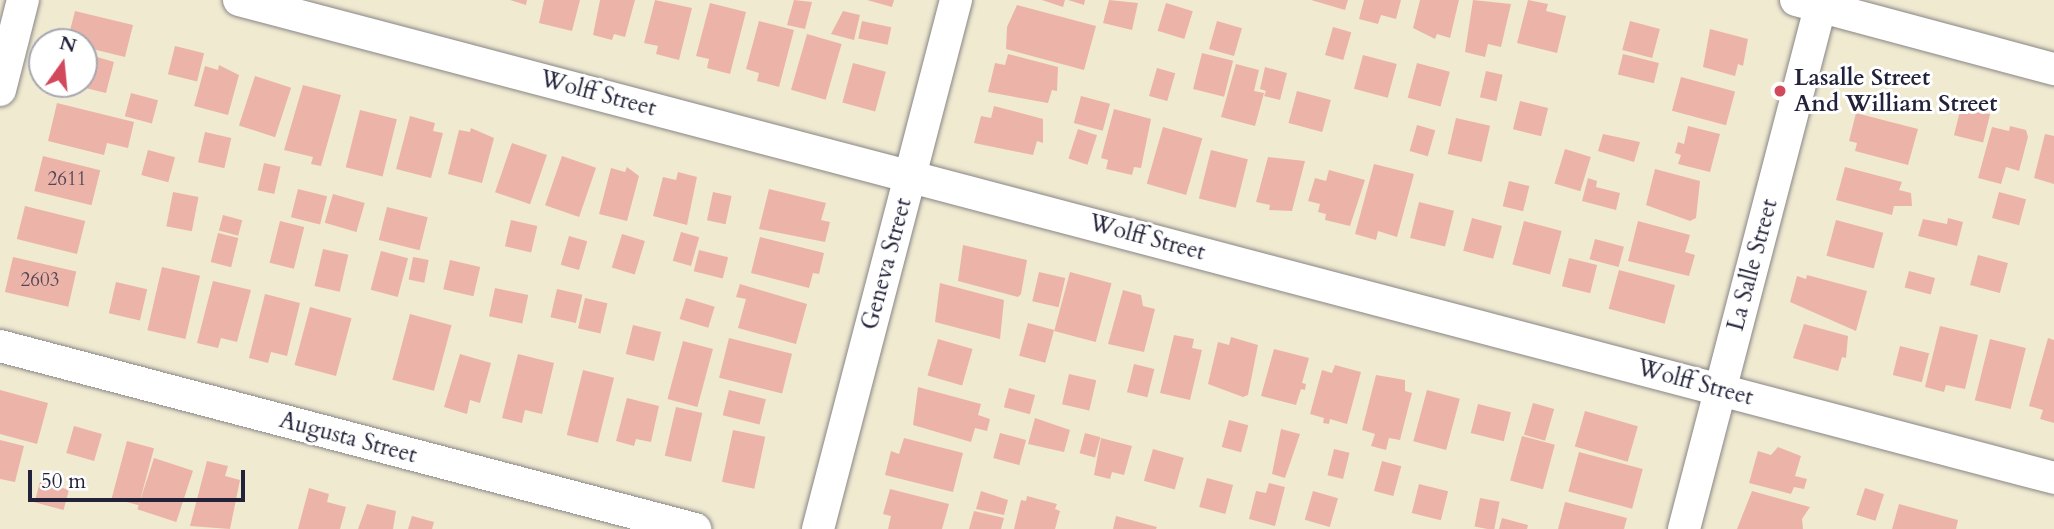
<!DOCTYPE html>
<html>
<head>
<meta charset="utf-8">
<style>
  body { margin:0 }
  #map { position:relative; width:2054px; height:529px; overflow:hidden; background:#f0ead1; font-family:Cardo,serif }
  div>[style] { position:absolute }
  .building>* { inset:0; background:#ecb4a8; transform-origin:0 0 }
  .roads { filter:drop-shadow(0 0 2px #898686) drop-shadow(0 0 2px #898686) }
  .minor>* { height:32px; margin:-16px; padding:0 16px; transform-origin:16px; border-radius:16px; background:#fff }
  .dots>* { width:19px; height:19px; translate:-50% -50%; box-sizing:border-box; border:4px solid #fff; border-radius:50% }
  span { translate:-50% -50%; white-space:nowrap; text-align:center; line-height:1.15; -webkit-text-stroke:6px #fff; paint-order:stroke }
  .number-label { font-size:19px; color:#544656 }
  .number-label span { -webkit-text-stroke-width:0 }
  .poi-label { font-size:23px; color:#22223b; font-weight:700 }
  .left { translate:0 -50%; text-align:left }
  .street-label { font-size:23px; color:#22223b }
  .north { position:absolute; left:28px; top:28px; width:70px; height:70px; box-sizing:border-box; background:#fff; border:2px solid #a7a7b1; border-radius:50%; rotate:15deg; font-size:19px; font-weight:700; line-height:28px; text-align:center; color:#22223b }
  .north::after { content:''; display:block; margin:auto; width:24px; height:32px; background:#d1495b; clip-path:polygon(50% 0,100% 100%,50% 72%,0 100%) }
  .scale { position:absolute; left:28px; top:470px; width:217px; height:32px; box-sizing:border-box; border:4px solid #22223b; border-top:0; padding-left:9px; font-size:21px; line-height:24px; white-space:nowrap; color:#22223b; -webkit-text-stroke:5px #fff; paint-order:stroke }
</style>
</head>
<body>
<div id="map">
  <div class="building">
    <div style="clip-path:polygon(510px 0,527px 0,526px 5px)"></div>
    <div style="clip-path:polygon(544px 0,580px 0,572px 31px,539px 23px)"></div>
    <div style="clip-path:polygon(600px 0,635px 0,625px 37px,614px 34px,612px 40px,593px 35px)"></div>
    <div style="clip-path:polygon(655px 0,692px 8px,679px 60px,656px 54px,658px 46px,644px 43px)"></div>
    <div style="clip-path:polygon(794px 0,812px 2px,805px 29px,787px 25px)"></div>
    <div style="clip-path:polygon(867px 0,894px 0,892px 7px)"></div>
    <div style="clip-path:polygon(1042px 0,1065px 0,1063px 7px)"></div>
    <div style="clip-path:polygon(1068px 0,1085px 0,1084px 5px)"></div>
    <div style="clip-path:polygon(1109px 0,1138px 3px,1132px 30px,1103px 23px)"></div>
    <div style="clip-path:polygon(1311px 0,1348px 0,1345px 10px)"></div>
    <div style="clip-path:polygon(1364px 0,1401px 0,1396px 19px,1381px 15px,1378px 24px,1359px 19px)"></div>
    <div style="clip-path:polygon(1420px 0,1459px 0,1450px 38px,1437px 34px,1435px 39px,1413px 28px)"></div>
    <div style="clip-path:polygon(1473px 0,1511px 4px,1501px 47px,1488px 44px,1485px 57px,1465px 52px)"></div>
    <div style="clip-path:polygon(1528px 0,1548px 4px,1546px 11px,1566px 16px,1557px 53px,1517px 43px)"></div>
    <div style="clip-path:polygon(710px 3px,746px 12px,730px 74px,707px 68px,709px 59px,696px 56px)"></div>
    <div style="left:1166px;top:3px;width:28px;height:29px;rotate:17deg"></div>
    <div style="clip-path:polygon(1017px 5px,1096px 26px,1084px 70px,1006px 49px,1007px 27px)"></div>
    <div style="clip-path:polygon(75px 11px,133px 25px,125px 57px,84px 47px,84px 42px,67px 42px)"></div>
    <div style="clip-path:polygon(843px 11px,860px 15px,854px 40px,831px 34px)"></div>
    <div style="clip-path:polygon(759px 21px,794px 30px,779px 87px,757px 81px,759px 73px,746px 69px)"></div>
    <div style="left:862px;top:21px;width:30px;height:18px;rotate:12deg"></div>
    <div style="left:1217px;top:21px;width:26px;height:29px;rotate:16deg"></div>
    <div style="left:1630px;top:21px;width:31px;height:30px;rotate:15deg"></div>
    <div style="left:1333px;top:27px;width:19px;height:29px;rotate:16deg"></div>
    <div style="clip-path:polygon(1710px 29px,1748px 39px,1743px 66px,1738px 64px,1735px 76px,1703px 67px)"></div>
    <div style="left:807px;top:34px;width:36px;height:58px;rotate:16deg"></div>
    <div style="left:175px;top:46px;width:30px;height:29px;rotate:14deg"></div>
    <div style="clip-path:polygon(84px 53px,114px 62px,106px 93px,73px 85px,84px 84px)"></div>
    <div style="left:1202px;top:53px;width:32px;height:37px;rotate:14deg"></div>
    <div style="clip-path:polygon(1008px 54px,1058px 67px,1057px 91px,1052px 90px,1048px 103px,988px 92px,995px 63px,1005px 65px)"></div>
    <div style="left:1623px;top:54px;width:37px;height:21px;rotate:14deg"></div>
    <div style="left:1363px;top:55px;width:35px;height:35px;rotate:15deg"></div>
    <div style="left:853px;top:63px;width:34px;height:41px;rotate:15deg"></div>
    <div style="left:1417px;top:63px;width:34px;height:36px;rotate:15deg"></div>
    <div style="clip-path:polygon(1236px 64px,1259px 70px,1254px 91px,1264px 93px,1255px 126px,1221px 117px)"></div>
    <div style="clip-path:polygon(219px 65px,239px 75px,228px 115px,194px 106px,205px 66px,218px 70px)"></div>
    <div style="clip-path:polygon(1265px 67px,1287px 73px,1280px 100px,1264px 96px,1266px 91px,1260px 89px)"></div>
    <div style="left:1157px;top:68px;width:19px;height:29px;rotate:16deg"></div>
    <div style="left:1486px;top:71px;width:17px;height:27px;rotate:13deg"></div>
    <div style="left:255px;top:76px;width:38px;height:52px;rotate:18deg"></div>
    <div style="left:1681px;top:77px;width:56px;height:35px;rotate:15deg"></div>
    <div style="clip-path:polygon(303px 85px,341px 95px,321px 166px,311px 164px,313px 157px,284px 150px)"></div>
    <div style="left:1297px;top:91px;width:35px;height:33px;rotate:15deg"></div>
    <div style="left:131px;top:93px;width:28px;height:24px;rotate:15deg"></div>
    <div style="left:1081px;top:96px;width:30px;height:28px;rotate:15deg"></div>
    <div style="left:1520px;top:101px;width:29px;height:29px;rotate:14deg"></div>
    <div style="clip-path:polygon(57px 103px,134px 122px,128px 148px,107px 143px,104px 155px,48px 141px)"></div>
    <div style="clip-path:polygon(994px 106px,1043px 119px,1043px 143px,1037px 141px,1033px 155px,974px 143px,981px 116px,991px 118px)"></div>
    <div style="left:1961px;top:107px;width:30px;height:29px;rotate:14deg"></div>
    <div style="clip-path:polygon(1114px 109px,1151px 119px,1141px 168px,1134px 167px,1132px 175px,1106px 169px,1108px 160px,1101px 158px)"></div>
    <div style="left:360px;top:110px;width:38px;height:59px;rotate:14deg"></div>
    <div style="clip-path:polygon(1856px 113px,1918px 129px,1908px 165px,1855px 151px,1857px 143px,1849px 141px)"></div>
    <div style="clip-path:polygon(410px 116px,435px 123px,433px 131px,443px 133px,431px 178px,396px 169px)"></div>
    <div style="left:1456px;top:118px;width:35px;height:37px;rotate:13deg"></div>
    <div style="left:1417px;top:125px;width:19px;height:27px;rotate:16deg"></div>
    <div style="clip-path:polygon(1688px 126px,1720px 134px,1710px 172px,1678px 164px,1681px 155px,1675px 153px,1678px 142px,1684px 144px)"></div>
    <div style="clip-path:polygon(2010px 126px,2026px 130px,2028px 137px,2019px 171px,2006px 167px,2001px 184px,1978px 178px,1992px 127px,2009px 131px)"></div>
    <div style="left:1163px;top:127px;width:41px;height:59px;rotate:16deg"></div>
    <div style="clip-path:polygon(471px 128px,494px 138px,482px 183px,448px 174px,459px 130px,470px 132px)"></div>
    <div style="left:1078px;top:129px;width:20px;height:31px;rotate:18deg"></div>
    <div style="left:205px;top:132px;width:27px;height:31px;rotate:13deg"></div>
    <div style="clip-path:polygon(1603px 134px,1640px 142px,1634px 162px,1598px 151px)"></div>
    <div style="clip-path:polygon(2045px 134px,2054px 136px,2054px 184px,2034px 178px)"></div>
    <div style="left:512px;top:143px;width:37px;height:52px;rotate:19deg"></div>
    <div style="left:1565px;top:149px;width:27px;height:36px;rotate:17deg"></div>
    <div style="left:148px;top:150px;width:28px;height:26px;rotate:15deg"></div>
    <div style="left:1211px;top:150px;width:38px;height:50px;rotate:14deg"></div>
    <div style="left:43px;top:156px;width:59px;height:36px;rotate:14deg"></div>
    <div style="left:562px;top:156px;width:36px;height:52px;rotate:19deg"></div>
    <div style="clip-path:polygon(1268px 157px,1305px 161px,1292px 211px,1269px 210px,1270px 205px,1256px 202px)"></div>
    <div style="left:264px;top:163px;width:17px;height:28px;rotate:13deg"></div>
    <div style="clip-path:polygon(1374px 164px,1414px 174px,1397px 237px,1378px 231px,1376px 240px,1355px 234px)"></div>
    <div style="clip-path:polygon(627px 167px,639px 176px,627px 221px,599px 214px,611px 168px,625px 172px)"></div>
    <div style="clip-path:polygon(1845px 167px,1902px 182px,1899px 190px,1911px 193px,1912px 206px,1894px 206px,1892px 215px,1836px 200px)"></div>
    <div style="clip-path:polygon(1655px 169px,1700px 181px,1696px 218px,1690px 221px,1646px 205px)"></div>
    <div style="clip-path:polygon(1329px 170px,1365px 180px,1350px 226px,1325px 220px,1326px 214px,1318px 212px,1320px 204px,1308px 201px,1315px 178px,1326px 181px)"></div>
    <div style="clip-path:polygon(678px 172px,697px 177px,687px 225px,653px 216px,663px 177px,676px 180px)"></div>
    <div style="clip-path:polygon(1588px 178px,1597px 181px,1596px 187px,1620px 193px,1616px 210px,1582px 201px)"></div>
    <div style="left:1509px;top:181px;width:21px;height:26px;rotate:14deg"></div>
    <div style="left:298px;top:189px;width:30px;height:29px;rotate:14deg"></div>
    <div style="clip-path:polygon(769px 189px,826px 203px,821px 220px,830px 222px,825px 242px,759px 229px)"></div>
    <div style="left:173px;top:192px;width:26px;height:35px;rotate:11deg"></div>
    <div style="left:713px;top:192px;width:19px;height:29px;rotate:12deg"></div>
    <div style="left:1999px;top:192px;width:28px;height:27px;rotate:15deg"></div>
    <div style="left:333px;top:194px;width:33px;height:30px;rotate:16deg"></div>
    <div style="left:1419px;top:202px;width:36px;height:37px;rotate:14deg"></div>
    <div style="left:25px;top:206px;width:62px;height:34px;rotate:14deg"></div>
    <div style="left:387px;top:207px;width:42px;height:34px;rotate:14deg"></div>
    <div style="left:223px;top:215px;width:20px;height:16px;rotate:15deg"></div>
    <div style="left:1472px;top:218px;width:31px;height:34px;rotate:15deg"></div>
    <div style="clip-path:polygon(1948px 218px,1963px 222px,1957px 246px,1918px 236px,1923px 219px,1947px 224px)"></div>
    <div style="left:511px;top:220px;width:27px;height:27px;rotate:13deg"></div>
    <div style="left:1836px;top:220px;width:49px;height:37px;rotate:15deg"></div>
    <div style="left:280px;top:221px;width:25px;height:43px;rotate:14deg"></div>
    <div style="left:1524px;top:221px;width:39px;height:45px;rotate:15deg"></div>
    <div style="clip-path:polygon(1638px 221px,1690px 235px,1685px 252px,1695px 255px,1689px 276px,1628px 261px)"></div>
    <div style="left:681px;top:232px;width:19px;height:30px;rotate:16deg"></div>
    <div style="left:218px;top:233px;width:21px;height:30px;rotate:14deg"></div>
    <div style="left:622px;top:234px;width:24px;height:35px;rotate:17deg"></div>
    <div style="left:569px;top:236px;width:19px;height:30px;rotate:16deg"></div>
    <div style="clip-path:polygon(760px 237px,824px 253px,819px 274px,813px 273px,809px 288px,751px 273px)"></div>
    <div style="left:1595px;top:239px;width:30px;height:21px;rotate:15deg"></div>
    <div style="clip-path:polygon(963px 245px,1027px 260px,1021px 294px,1018px 297px,958px 281px)"></div>
    <div style="left:323px;top:249px;width:26px;height:38px;rotate:13deg"></div>
    <div style="left:699px;top:250px;width:30px;height:22px;rotate:14deg"></div>
    <div style="left:381px;top:251px;width:28px;height:40px;rotate:15deg"></div>
    <div style="left:1978px;top:255px;width:31px;height:31px;rotate:15deg"></div>
    <div style="left:13px;top:257px;width:65px;height:36px;rotate:13deg"></div>
    <div style="left:413px;top:257px;width:16px;height:23px;rotate:11deg"></div>
    <div style="left:1569px;top:258px;width:29px;height:29px;rotate:14deg"></div>
    <div style="left:450px;top:260px;width:31px;height:30px;rotate:13deg"></div>
    <div style="left:162px;top:267px;width:39px;height:65px;rotate:13deg"></div>
    <div style="left:1619px;top:270px;width:58px;height:40px;rotate:15deg"></div>
    <div style="left:1909px;top:271px;width:27px;height:17px;rotate:15deg"></div>
    <div style="left:1039px;top:272px;width:27px;height:30px;rotate:13deg"></div>
    <div style="left:1070px;top:272px;width:43px;height:61px;rotate:15deg"></div>
    <div style="clip-path:polygon(1807px 275px,1867px 291px,1856px 331px,1790px 302px,1797px 276px,1806px 279px)"></div>
    <div style="clip-path:polygon(213px 281px,251px 290px,237px 342px,221px 338px,218px 348px,197px 343px)"></div>
    <div style="left:116px;top:282px;width:32px;height:32px;rotate:13deg"></div>
    <div style="clip-path:polygon(940px 283px,1004px 300px,1000px 339px,935px 322px)"></div>
    <div style="clip-path:polygon(740px 284px,807px 304px,796px 344px,738px 328px,746px 299px,736px 297px)"></div>
    <div style="left:495px;top:288px;width:34px;height:29px;rotate:12deg"></div>
    <div style="left:557px;top:289px;width:26px;height:29px;rotate:13deg"></div>
    <div style="clip-path:polygon(1123px 290px,1141px 295px,1143px 306px,1155px 309px,1144px 352px,1108px 344px)"></div>
    <div style="clip-path:polygon(265px 294px,300px 303px,287px 356px,271px 352px,268px 363px,249px 358px)"></div>
    <div style="left:585px;top:298px;width:23px;height:31px;rotate:13deg"></div>
    <div style="left:686px;top:298px;width:30px;height:22px;rotate:17deg"></div>
    <div style="left:310px;top:307px;width:43px;height:60px;rotate:15deg"></div>
    <div style="left:410px;top:314px;width:43px;height:68px;rotate:15deg"></div>
    <div style="left:1028px;top:323px;width:27px;height:34px;rotate:15deg"></div>
    <div style="clip-path:polygon(1804px 324px,1848px 336px,1846px 358px,1842px 357px,1838px 371px,1793px 358px)"></div>
    <div style="left:633px;top:325px;width:29px;height:30px;rotate:14deg"></div>
    <div style="clip-path:polygon(1940px 326px,1978px 335px,1965px 389px,1946px 385px,1944px 392px,1925px 387px)"></div>
    <div style="clip-path:polygon(1174px 335px,1194px 339px,1192px 348px,1202px 350px,1190px 400px,1160px 393px)"></div>
    <div style="clip-path:polygon(1231px 337px,1258px 345px,1248px 395px,1243px 397px,1208px 384px,1218px 342px,1229px 345px)"></div>
    <div style="left:729px;top:338px;width:65px;height:41px;rotate:14deg"></div>
    <div style="clip-path:polygon(2048px 338px,2054px 340px,2054px 423px,2040px 419px,2043px 410px,2029px 406px)"></div>
    <div style="left:938px;top:339px;width:36px;height:38px;rotate:16deg"></div>
    <div style="left:1990px;top:339px;width:37px;height:63px;rotate:14deg"></div>
    <div style="left:683px;top:341px;width:31px;height:60px;rotate:15deg"></div>
    <div style="left:1900px;top:346px;width:30px;height:30px;rotate:14deg"></div>
    <div style="clip-path:polygon(1274px 349px,1309px 358px,1302px 383px,1306px 384px,1305px 390px,1301px 389px,1296px 405px,1261px 396px)"></div>
    <div style="clip-path:polygon(460px 354px,491px 363px,480px 403px,470px 400px,467px 414px,444px 407px)"></div>
    <div style="clip-path:polygon(518px 354px,554px 363px,542px 414px,525px 410px,522px 423px,502px 418px)"></div>
    <div style="left:1134px;top:364px;width:21px;height:29px;rotate:14deg"></div>
    <div style="clip-path:polygon(1335px 365px,1361px 372px,1347px 424px,1330px 419px,1329px 424px,1323px 423px,1324px 418px,1310px 414px,1322px 370px,1332px 373px)"></div>
    <div style="left:583px;top:370px;width:32px;height:67px;rotate:14deg"></div>
    <div style="left:1069px;top:374px;width:28px;height:31px;rotate:13deg"></div>
    <div style="clip-path:polygon(1376px 375px,1405px 380px,1405px 391px,1412px 393px,1400px 440px,1389px 438px,1386px 450px,1371px 446px,1375px 434px,1362px 430px)"></div>
    <div style="clip-path:polygon(918px 387px,981px 404px,978px 415px,990px 419px,987px 431px,975px 428px,971px 442px,913px 425px)"></div>
    <div style="left:1009px;top:388px;width:27px;height:20px;rotate:15deg"></div>
    <div style="clip-path:polygon(0 390px,48px 403px,37px 444px,0 434px)"></div>
    <div style="left:729px;top:390px;width:38px;height:26px;rotate:14deg"></div>
    <div style="left:1427px;top:390px;width:34px;height:53px;rotate:15deg"></div>
    <div style="clip-path:polygon(627px 398px,659px 406px,651px 442px,636px 439px,634px 446px,616px 441px)"></div>
    <div style="left:1533px;top:403px;width:22px;height:33px;rotate:16deg"></div>
    <div style="left:1478px;top:404px;width:34px;height:30px;rotate:14deg"></div>
    <div style="left:676px;top:407px;width:27px;height:50px;rotate:13deg"></div>
    <div style="left:1585px;top:411px;width:55px;height:37px;rotate:16deg"></div>
    <div style="clip-path:polygon(1035px 418px,1070px 430px,1064px 452px,1028px 444px)"></div>
    <div style="left:1229px;top:420px;width:20px;height:28px;rotate:15deg"></div>
    <div style="left:74px;top:426px;width:29px;height:28px;rotate:16deg"></div>
    <div style="clip-path:polygon(1281px 429px,1300px 434px,1285px 478px,1272px 474px)"></div>
    <div style="left:733px;top:430px;width:33px;height:53px;rotate:12deg"></div>
    <div style="left:1000px;top:433px;width:27px;height:26px;rotate:15deg"></div>
    <div style="left:1085px;top:433px;width:16px;height:21px;rotate:15deg"></div>
    <div style="left:1522px;top:436px;width:34px;height:46px;rotate:15deg"></div>
    <div style="clip-path:polygon(904px 438px,963px 453px,953px 492px,885px 475px,891px 451px,899px 454px)"></div>
    <div style="clip-path:polygon(1101px 438px,1132px 446px,1124px 475px,1112px 472px,1110px 479px,1094px 475px)"></div>
    <div style="clip-path:polygon(0 440px,24px 446px,15px 482px,0 479px)"></div>
    <div style="left:127px;top:441px;width:28px;height:59px;rotate:15deg"></div>
    <div style="clip-path:polygon(1778px 447px,1801px 456px,1795px 476px,1807px 479px,1804px 489px,1794px 487px,1791px 494px,1749px 483px,1758px 451px,1771px 455px)"></div>
    <div style="left:1153px;top:449px;width:32px;height:33px;rotate:16deg"></div>
    <div style="left:1334px;top:449px;width:16px;height:27px;rotate:14deg"></div>
    <div style="left:1579px;top:452px;width:66px;height:41px;rotate:15deg"></div>
    <div style="left:154px;top:458px;width:41px;height:54px;rotate:18deg"></div>
    <div style="clip-path:polygon(207px 461px,228px 466px,225px 476px,240px 480px,230px 529px,190px 526px)"></div>
    <div style="left:1382px;top:461px;width:20px;height:31px;rotate:15deg"></div>
    <div style="left:1207px;top:478px;width:27px;height:30px;rotate:15deg"></div>
    <div style="left:40px;top:482px;width:30px;height:21px;rotate:15deg"></div>
    <div style="clip-path:polygon(1269px 483px,1285px 487px,1275px 526px,1249px 519px,1256px 491px,1266px 493px)"></div>
    <div style="left:1419px;top:484px;width:30px;height:30px;rotate:14deg"></div>
    <div style="clip-path:polygon(309px 488px,329px 494px,327px 502px,346px 507px,340px 529px,298px 529px)"></div>
    <div style="left:1865px;top:488px;width:20px;height:28px;rotate:18deg"></div>
    <div style="clip-path:polygon(890px 489px,949px 504px,942px 529px,888px 529px,891px 516px,883px 514px)"></div>
    <div style="clip-path:polygon(981px 491px,1008px 500px,1004px 515px,976px 509px)"></div>
    <div style="left:1313px;top:491px;width:26px;height:30px;rotate:16deg"></div>
    <div style="clip-path:polygon(1752px 491px,1810px 507px,1802px 519px,1803px 529px,1737px 529px)"></div>
    <div style="clip-path:polygon(1027px 496px,1057px 504px,1055px 509px,1060px 511px,1055px 529px,1014px 529px,1021px 500px,1026px 501px)"></div>
    <div style="left:1480px;top:498px;width:20px;height:29px;rotate:11deg"></div>
    <div style="clip-path:polygon(1565px 502px,1627px 518px,1624px 529px,1558px 529px)"></div>
    <div style="clip-path:polygon(367px 504px,396px 511px,393px 529px,358px 529px)"></div>
    <div style="clip-path:polygon(1899px 504px,1958px 520px,1956px 529px,1892px 529px)"></div>
    <div style="clip-path:polygon(974px 511px,1004px 518px,1001px 529px,969px 529px)"></div>
    <div style="clip-path:polygon(412px 516px,434px 522px,432px 529px,408px 529px)"></div>
    <div style="clip-path:polygon(1116px 516px,1157px 527px,1156px 529px,1113px 529px)"></div>
    <div style="clip-path:polygon(1502px 518px,1528px 525px,1527px 529px,1499px 529px)"></div>
  </div>
  <div class="roads">
    <div class="minor">
      <div style="left:239px;top:0;width:1877px;rotate:14.75deg"></div>
      <div style="left:1796px;top:0;width:267px;rotate:15deg"></div>
      <div style="left:0;top:90px;width:93px;rotate:-75.7deg"></div>
      <div style="left:0;top:346px;width:719px;rotate:14.75deg"></div>
      <div style="left:818px;top:529px;width:547px;rotate:-75.38deg"></div>
      <div style="left:1684px;top:529px;width:547px;rotate:-75.38deg"></div>
    </div>
  </div>
  <div class="dots">
    <div style="left:1780px;top:91px;background:#d1495b"></div>
  </div>
  <div class="number-label">
    <span style="left:67px;top:180px">2611</span>
    <span style="left:40px;top:281px">2603</span>
  </div>
  <div class="poi-label">
    <span class="left" style="left:1794px;top:91px">Lasalle Street<br>And William Street</span>
  </div>
  <div class="street-label">
    <span style="left:598px;top:94px;rotate:15deg">Wolff Street</span>
    <span style="left:1147px;top:238px;rotate:15deg">Wolff Street</span>
    <span style="left:887px;top:264px;rotate:-75deg">Geneva Street</span>
    <span style="left:1753px;top:265px;rotate:-75deg">La Salle Street</span>
    <span style="left:1695px;top:383px;rotate:15deg">Wolff Street</span>
    <span style="left:348px;top:438px;rotate:15deg">Augusta Street</span>
  </div>
  <div class="north">N</div>
  <div class="scale">50 m</div>
</div>
</body>
</html>
